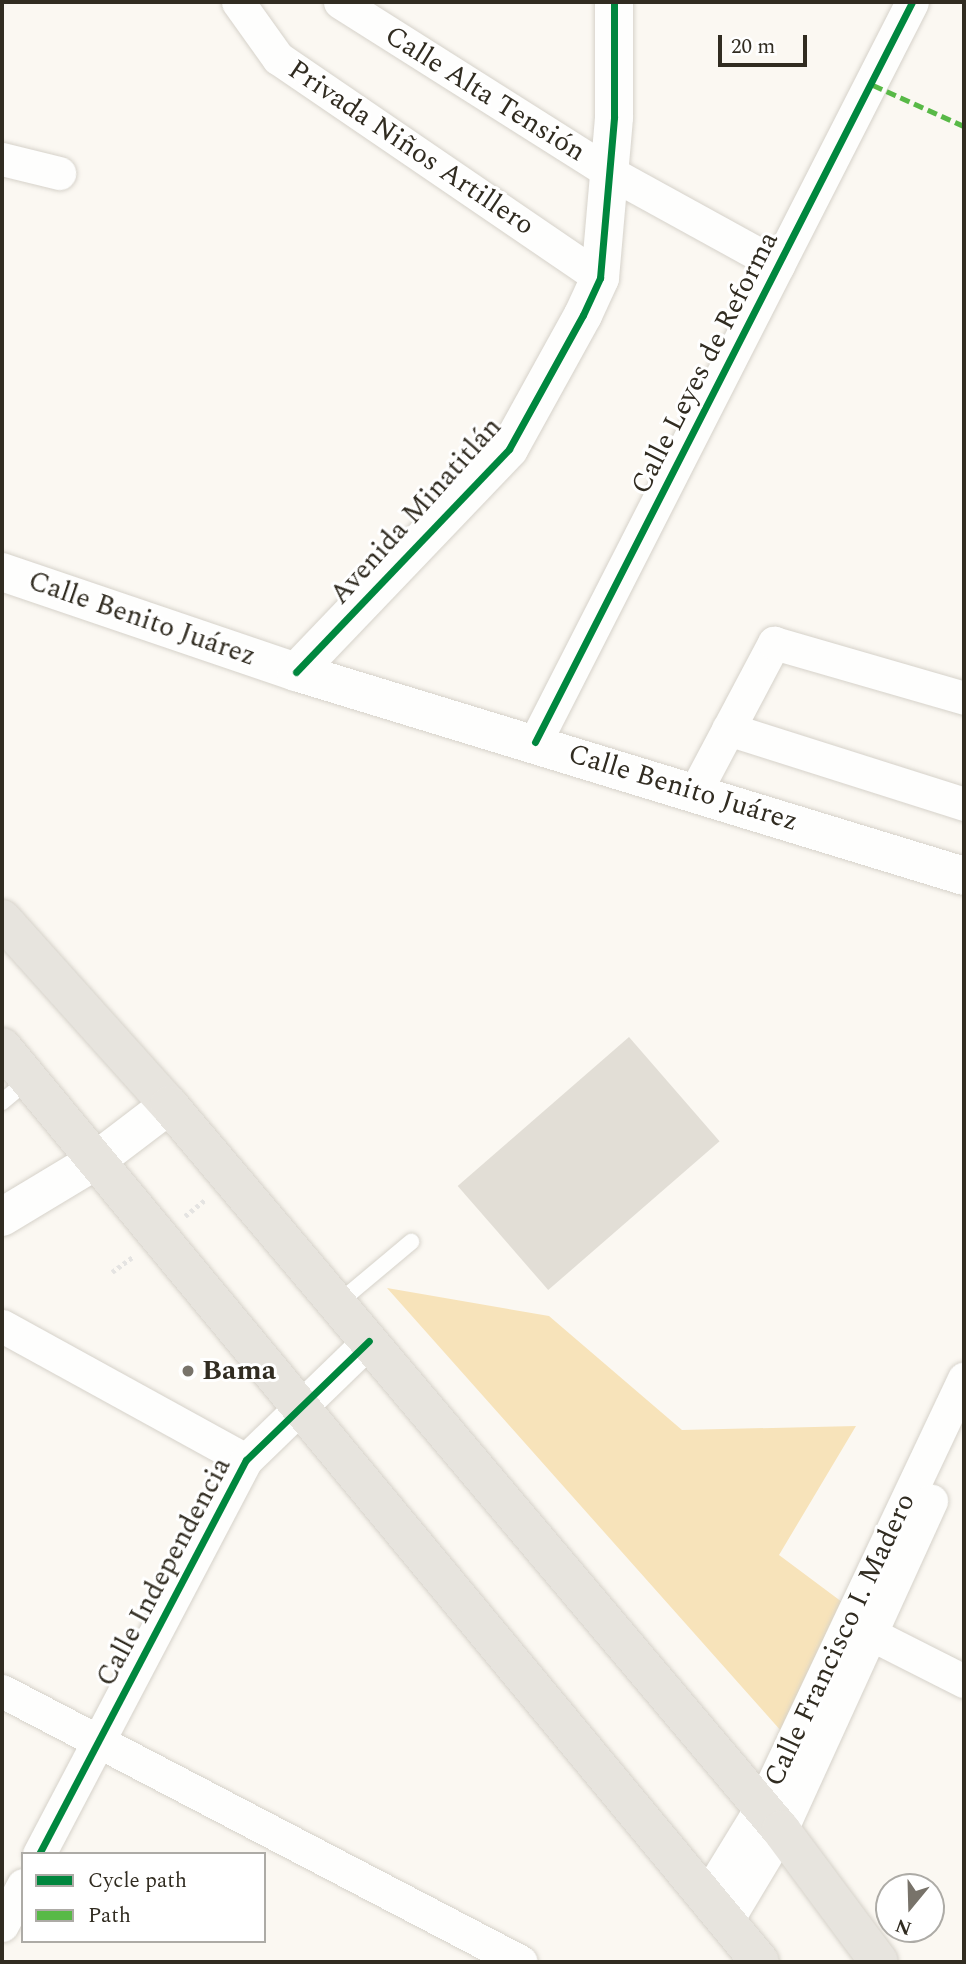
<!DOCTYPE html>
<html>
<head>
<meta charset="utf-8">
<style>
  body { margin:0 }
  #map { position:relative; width:966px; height:1964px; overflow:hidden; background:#fbf8f2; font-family:Spectral,serif }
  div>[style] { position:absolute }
  .green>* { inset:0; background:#f7e3ba }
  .building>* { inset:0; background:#e2ded6; transform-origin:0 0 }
  .path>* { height:4.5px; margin-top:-2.25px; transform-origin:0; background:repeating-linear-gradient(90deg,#e5e4e2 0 3.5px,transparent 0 7px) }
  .roads { filter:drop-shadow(0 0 2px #d6d2ca) drop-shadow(0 0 2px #d6d2ca) }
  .service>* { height:16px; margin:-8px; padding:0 8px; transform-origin:8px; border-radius:8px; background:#fefefd }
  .minor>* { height:33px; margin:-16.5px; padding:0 16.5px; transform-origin:16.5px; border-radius:16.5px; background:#fefefd }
  .tertiary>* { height:38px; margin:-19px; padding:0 19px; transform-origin:19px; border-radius:19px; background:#fefefd }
  .secondary>* { height:38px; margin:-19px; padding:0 19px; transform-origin:19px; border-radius:19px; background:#fefefd }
  .primary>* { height:38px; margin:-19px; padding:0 19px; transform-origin:19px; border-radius:19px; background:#e7e4de }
  .quiet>* { height:5px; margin-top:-2.5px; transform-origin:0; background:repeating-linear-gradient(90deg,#58b947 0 10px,transparent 0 15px) }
  .cycleway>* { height:7px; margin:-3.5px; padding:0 3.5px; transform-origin:3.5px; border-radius:3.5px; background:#00873e }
  .dots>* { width:19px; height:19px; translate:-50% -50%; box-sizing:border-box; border:4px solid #fff; border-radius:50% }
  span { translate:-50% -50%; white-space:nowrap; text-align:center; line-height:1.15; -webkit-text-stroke:6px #fff; paint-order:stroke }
  .street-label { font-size:28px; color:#312c21 }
  .poi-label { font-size:28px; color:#312c21; font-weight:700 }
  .left { translate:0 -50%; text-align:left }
  .frame { position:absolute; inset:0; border:4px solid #312c21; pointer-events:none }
  .legend { position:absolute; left:21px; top:1852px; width:245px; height:91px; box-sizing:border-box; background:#fff; border:2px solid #adaba6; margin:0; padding:9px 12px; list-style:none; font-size:21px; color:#312c21 }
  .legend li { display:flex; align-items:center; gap:14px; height:35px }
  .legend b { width:35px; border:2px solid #adaba6 }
  .north { position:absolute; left:875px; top:1873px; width:70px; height:70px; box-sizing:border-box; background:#fff; border:2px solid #adaba6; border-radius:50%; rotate:199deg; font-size:19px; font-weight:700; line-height:28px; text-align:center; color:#312c21 }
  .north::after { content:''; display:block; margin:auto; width:24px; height:32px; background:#78736a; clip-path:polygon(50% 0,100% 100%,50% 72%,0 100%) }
  .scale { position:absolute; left:718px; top:35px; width:89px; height:32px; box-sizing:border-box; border:4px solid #312c21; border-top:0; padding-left:9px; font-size:21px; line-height:24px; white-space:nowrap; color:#312c21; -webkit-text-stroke:5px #fff; paint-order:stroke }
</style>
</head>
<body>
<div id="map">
  <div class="green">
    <div style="clip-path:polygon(387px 1288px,549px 1316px,682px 1430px,856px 1426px,779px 1555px,842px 1602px,782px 1732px)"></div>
  </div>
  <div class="building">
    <div style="left:629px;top:1037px;width:138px;height:227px;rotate:49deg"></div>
  </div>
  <div class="path">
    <div style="left:185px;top:1216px;width:26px;rotate:-39deg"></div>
    <div style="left:112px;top:1272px;width:27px;rotate:-36deg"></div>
  </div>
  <div class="roads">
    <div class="service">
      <div style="left:2px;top:1102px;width:35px;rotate:-40deg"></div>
      <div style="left:337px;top:1304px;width:97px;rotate:-40deg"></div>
    </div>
    <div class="minor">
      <div style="left:238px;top:2px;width:69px;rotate:54.5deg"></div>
      <div style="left:278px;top:58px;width:390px;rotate:34.3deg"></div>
      <div style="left:340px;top:2px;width:318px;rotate:32.3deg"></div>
      <div style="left:609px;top:172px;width:193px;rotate:28.8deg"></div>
      <div style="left:2px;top:159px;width:59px;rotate:13.8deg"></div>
      <div style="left:728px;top:729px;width:248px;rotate:17.6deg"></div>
      <div style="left:535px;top:742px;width:830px;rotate:-63deg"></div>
      <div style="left:695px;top:792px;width:169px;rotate:-62.1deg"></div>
      <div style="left:774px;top:643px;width:198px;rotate:16.1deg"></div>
      <div style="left:2px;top:1326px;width:278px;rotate:28.8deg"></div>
      <div style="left:851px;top:1624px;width:127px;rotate:26.8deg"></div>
      <div style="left:2px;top:1691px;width:585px;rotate:27.57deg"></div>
      <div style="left:39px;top:1854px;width:445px;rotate:-62.3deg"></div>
      <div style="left:246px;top:1460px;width:171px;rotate:-44.1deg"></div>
      <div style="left:707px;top:1896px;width:103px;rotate:-58.5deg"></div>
      <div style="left:761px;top:1808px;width:475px;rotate:-64.7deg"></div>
      <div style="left:727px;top:1920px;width:105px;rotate:-59deg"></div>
      <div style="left:781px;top:1830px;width:362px;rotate:-65.5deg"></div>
      <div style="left:2px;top:1925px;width:45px;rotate:-62.3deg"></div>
    </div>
    <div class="tertiary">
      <div style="left:296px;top:672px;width:308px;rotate:-46.3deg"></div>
      <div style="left:509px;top:449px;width:153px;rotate:-61.1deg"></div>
      <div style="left:583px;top:315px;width:41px;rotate:-65.3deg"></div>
      <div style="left:600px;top:278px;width:162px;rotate:-85deg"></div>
      <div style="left:614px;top:117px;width:115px;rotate:-90deg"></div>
    </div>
    <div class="secondary">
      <div style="left:2px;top:572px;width:311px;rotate:18.8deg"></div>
      <div style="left:296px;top:672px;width:698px;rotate:16.98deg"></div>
      <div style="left:2px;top:1217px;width:112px;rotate:-31.1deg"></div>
      <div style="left:98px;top:1159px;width:89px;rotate:-37.3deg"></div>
    </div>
    <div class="primary">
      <div style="left:2px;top:919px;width:250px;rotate:48.1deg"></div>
      <div style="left:169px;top:1105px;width:949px;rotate:49.83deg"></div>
      <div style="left:781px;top:1830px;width:164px;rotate:53.4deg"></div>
      <div style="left:2px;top:1047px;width:1188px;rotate:50.36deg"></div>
    </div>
  </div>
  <div class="quiet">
    <div style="left:873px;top:85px;width:100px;rotate:24.3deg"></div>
  </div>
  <div class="cycleway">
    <div style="left:296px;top:672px;width:308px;rotate:-46.3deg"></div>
    <div style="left:509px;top:449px;width:153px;rotate:-61.1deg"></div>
    <div style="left:583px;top:315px;width:41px;rotate:-65.3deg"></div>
    <div style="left:600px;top:278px;width:162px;rotate:-85deg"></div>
    <div style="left:614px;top:117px;width:115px;rotate:-90deg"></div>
    <div style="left:535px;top:742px;width:830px;rotate:-63deg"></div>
    <div style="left:39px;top:1854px;width:445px;rotate:-62.3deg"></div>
    <div style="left:246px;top:1460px;width:171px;rotate:-44.1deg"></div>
  </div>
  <div class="dots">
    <div style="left:188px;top:1371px;background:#78736a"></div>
  </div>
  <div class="street-label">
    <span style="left:485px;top:94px;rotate:32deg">Calle Alta Tensión</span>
    <span style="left:411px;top:148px;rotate:34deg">Privada Niños Artillero</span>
    <span style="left:705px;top:363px;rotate:-63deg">Calle Leyes de Reforma</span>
    <span style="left:416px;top:511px;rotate:-48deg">Avenida Minatitlán</span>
    <span style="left:142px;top:619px;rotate:19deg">Calle Benito Juárez</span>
    <span style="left:683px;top:788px;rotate:17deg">Calle Benito Juárez</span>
    <span style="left:164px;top:1572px;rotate:-62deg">Calle Independencia</span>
    <span style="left:840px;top:1640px;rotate:-65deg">Calle Francisco I. Madero</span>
  </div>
  <div class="poi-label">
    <span class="left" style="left:202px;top:1371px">Bama</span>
  </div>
  <div class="frame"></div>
  <ul class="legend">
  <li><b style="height:9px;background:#00873e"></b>Cycle path</li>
  <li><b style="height:9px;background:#58b947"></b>Path</li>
  </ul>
  <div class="north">N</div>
  <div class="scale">20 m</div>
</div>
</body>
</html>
